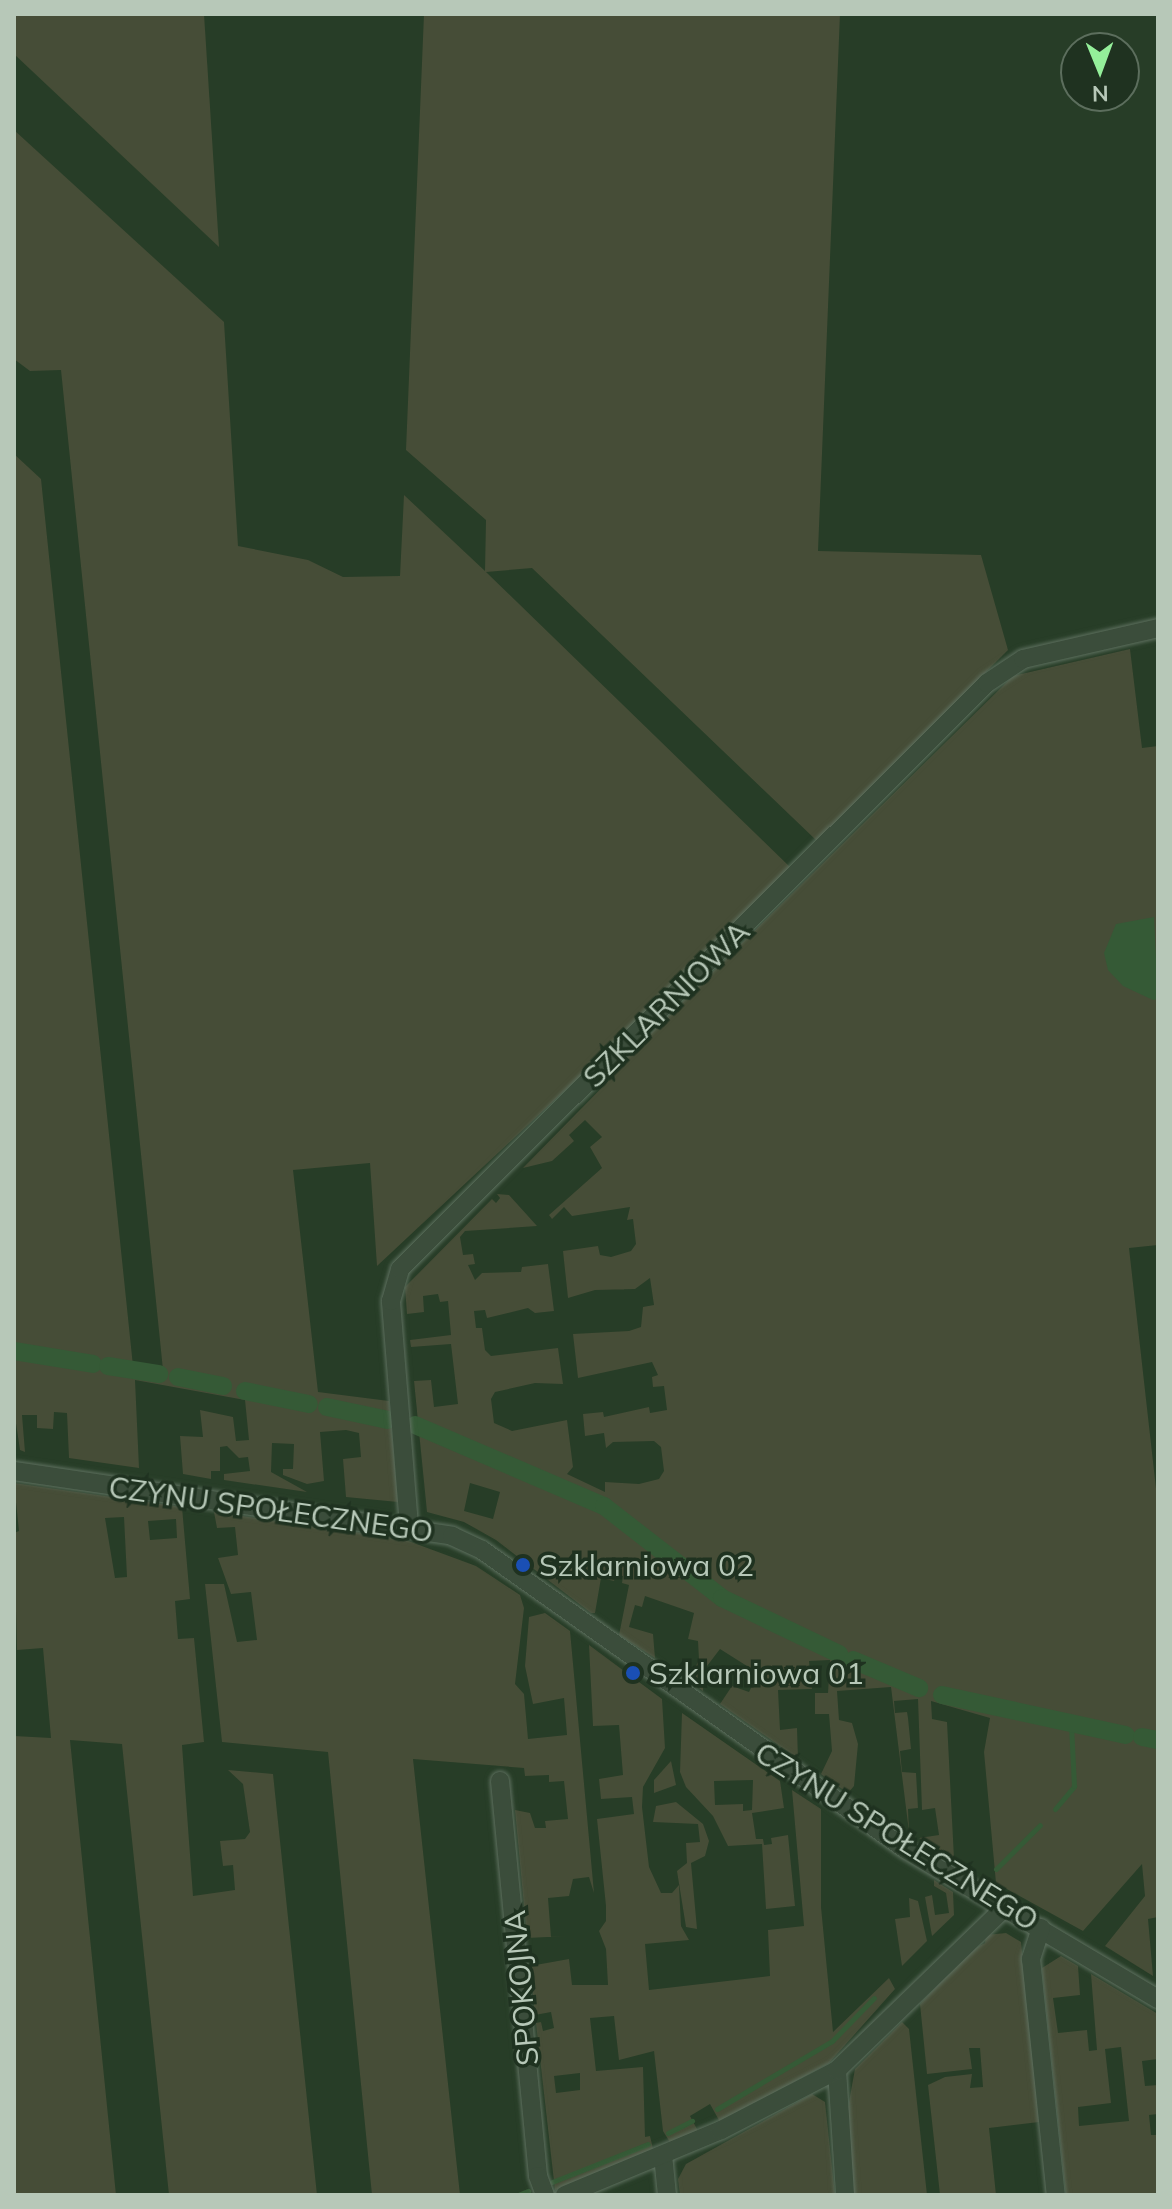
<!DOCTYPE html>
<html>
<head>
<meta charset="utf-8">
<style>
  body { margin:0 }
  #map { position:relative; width:1172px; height:2209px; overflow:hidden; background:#273d27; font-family:Mulish,sans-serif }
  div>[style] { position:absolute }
  .green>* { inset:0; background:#464d37 }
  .water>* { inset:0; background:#355a36 }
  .stream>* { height:5px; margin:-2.5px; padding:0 2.5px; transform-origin:2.5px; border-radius:2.5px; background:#355a36 }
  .canal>* { height:18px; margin:-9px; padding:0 9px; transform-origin:9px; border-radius:9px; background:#355a36 }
  .roads { filter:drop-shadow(0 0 2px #5e705f) drop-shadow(0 0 2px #5e705f) }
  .street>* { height:18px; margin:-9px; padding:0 9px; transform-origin:9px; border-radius:9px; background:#3b4d3b }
  .dots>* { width:22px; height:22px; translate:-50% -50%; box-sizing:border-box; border:4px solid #1f3220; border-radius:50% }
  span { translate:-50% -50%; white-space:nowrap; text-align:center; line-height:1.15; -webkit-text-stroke:7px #1f3220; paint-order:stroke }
  .street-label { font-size:30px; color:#b7c8b8 }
  .poi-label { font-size:30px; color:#b7c8b8 }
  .left { translate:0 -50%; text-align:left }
  .frame { position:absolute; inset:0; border:16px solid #b7c8b8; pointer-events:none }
  .north { position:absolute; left:1060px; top:32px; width:80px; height:80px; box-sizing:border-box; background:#1f3220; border:2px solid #5c6e5d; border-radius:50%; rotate:179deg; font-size:22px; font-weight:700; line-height:32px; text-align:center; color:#b7c8b8 }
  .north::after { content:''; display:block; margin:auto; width:28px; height:36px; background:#94ef9a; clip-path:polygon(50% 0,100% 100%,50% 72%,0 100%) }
</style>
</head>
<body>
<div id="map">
  <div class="green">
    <div style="clip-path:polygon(14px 14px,204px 14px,219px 247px,14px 54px)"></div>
    <div style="clip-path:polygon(424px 14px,840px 14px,818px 551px,981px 555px,1008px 650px,817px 841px,532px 568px,486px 572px,791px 868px,635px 1025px,377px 1266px,370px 1163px,293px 1170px,318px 1392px,389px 1401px,398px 1502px,346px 1497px,343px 1459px,361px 1457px,359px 1433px,346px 1430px,320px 1432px,324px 1481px,307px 1484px,283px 1475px,283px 1469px,293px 1469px,294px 1444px,272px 1443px,271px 1472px,307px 1492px,224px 1480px,224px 1474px,250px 1471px,248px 1457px,239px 1458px,227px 1446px,220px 1447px,220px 1471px,211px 1471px,211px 1479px,183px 1474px,180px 1436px,203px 1437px,200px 1410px,233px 1417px,236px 1441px,249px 1440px,245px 1400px,135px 1380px,139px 1468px,69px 1458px,67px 1413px,54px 1412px,53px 1429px,37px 1428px,37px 1415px,22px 1415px,25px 1452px,20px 1450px,14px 1410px,14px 454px,41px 479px,133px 1366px,163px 1370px,61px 370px,30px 371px,14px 359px,14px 130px,224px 322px,238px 546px,308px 560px,343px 577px,400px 576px,404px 495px,485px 571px,486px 520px,406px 450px)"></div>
    <div style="clip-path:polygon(evenodd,1130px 649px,1142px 748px,1158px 746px,1158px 1245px,1129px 1248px,1158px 1506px,1158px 1917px,1148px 1919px,1153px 1976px,1105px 1946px,1145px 1896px,1142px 1864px,1083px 1931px,996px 1883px,984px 1752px,990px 1718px,931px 1701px,932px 1719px,947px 1722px,954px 1858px,919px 1838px,939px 1835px,935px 1808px,922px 1810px,918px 1699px,894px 1701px,895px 1713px,907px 1712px,908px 1718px,911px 1749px,900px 1751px,902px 1772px,916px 1773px,918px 1808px,908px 1809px,909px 1832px,891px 1687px,837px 1691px,839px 1720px,852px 1723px,858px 1744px,854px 1786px,848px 1793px,821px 1774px,832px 1751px,829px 1714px,815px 1714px,815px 1693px,828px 1693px,830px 1660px,809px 1661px,812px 1689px,778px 1690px,780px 1730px,797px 1728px,798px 1759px,720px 1704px,732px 1686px,749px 1692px,758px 1673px,720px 1649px,704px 1670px,703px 1691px,689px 1680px,699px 1660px,698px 1641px,688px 1639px,694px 1613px,645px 1596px,642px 1607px,635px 1605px,629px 1627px,653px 1634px,655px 1658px,619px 1635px,629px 1585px,622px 1583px,623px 1576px,616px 1575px,614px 1581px,601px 1578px,595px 1613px,591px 1613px,496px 1540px,464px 1522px,427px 1512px,414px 1381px,431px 1380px,434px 1407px,458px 1404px,451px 1344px,411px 1347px,410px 1340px,451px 1335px,448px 1301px,440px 1302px,438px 1294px,423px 1296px,424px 1312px,407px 1314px,405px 1287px,492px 1199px,496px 1203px,500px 1198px,497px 1194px,509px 1195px,537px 1226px,465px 1231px,460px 1237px,463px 1255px,473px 1254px,475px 1264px,468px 1265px,475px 1280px,482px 1273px,521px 1272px,522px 1267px,548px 1264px,554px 1311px,535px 1313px,528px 1308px,487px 1318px,485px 1310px,474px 1311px,476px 1328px,482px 1328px,485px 1350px,491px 1356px,558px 1348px,563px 1384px,535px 1383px,495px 1392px,491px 1399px,494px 1423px,512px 1431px,567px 1420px,573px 1467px,567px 1474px,605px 1492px,605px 1482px,639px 1484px,659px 1479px,664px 1471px,661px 1447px,654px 1441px,613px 1442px,606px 1448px,604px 1433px,585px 1436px,583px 1414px,603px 1412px,604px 1417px,649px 1407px,650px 1413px,667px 1410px,664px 1386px,653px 1387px,652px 1377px,658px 1375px,652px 1362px,578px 1378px,573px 1334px,629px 1331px,641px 1327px,643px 1307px,654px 1305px,650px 1278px,635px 1289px,595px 1290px,568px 1298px,563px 1251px,598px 1246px,600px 1255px,611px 1257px,631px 1251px,636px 1244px,633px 1219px,627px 1220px,630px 1207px,572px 1216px,564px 1207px,552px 1219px,549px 1215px,602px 1168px,590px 1147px,602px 1137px,585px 1120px,569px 1135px,574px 1141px,552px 1161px,523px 1168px,624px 1065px,624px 1059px,1013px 676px,1130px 649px,470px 1483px,500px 1492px,493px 1519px,464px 1511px,470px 1483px)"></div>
    <div style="clip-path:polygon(evenodd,14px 1483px,182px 1507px,190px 1599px,175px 1601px,178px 1639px,194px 1638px,204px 1742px,182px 1745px,193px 1896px,235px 1890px,233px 1865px,223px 1866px,220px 1841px,245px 1839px,250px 1832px,243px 1784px,228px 1770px,273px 1774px,317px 2195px,169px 2195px,122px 1744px,70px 1740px,116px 2195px,14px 2195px,14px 1736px,51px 1738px,43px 1648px,17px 1650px,14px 1533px,19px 1531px,14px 1483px,124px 1517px,127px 1577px,115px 1578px,105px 1518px,124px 1517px,14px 1483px,176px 1519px,177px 1538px,150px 1540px,148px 1521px,176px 1519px)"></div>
    <div style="clip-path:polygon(214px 1512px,403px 1539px,476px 1566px,520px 1595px,524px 1608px,515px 1684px,524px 1694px,528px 1739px,567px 1735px,564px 1698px,533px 1704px,525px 1666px,529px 1617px,545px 1613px,570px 1631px,594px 1893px,589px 1877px,573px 1879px,569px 1896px,548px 1898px,551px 1937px,568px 1936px,527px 1938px,515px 1810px,530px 1813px,535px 1828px,546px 1828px,545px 1821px,568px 1819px,564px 1781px,549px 1782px,549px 1775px,525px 1776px,524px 1768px,413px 1759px,460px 2195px,372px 2195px,328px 1752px,222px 1742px,205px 1584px,224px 1584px,237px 1642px,257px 1640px,251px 1592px,231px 1594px,218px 1558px,238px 1555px,235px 1527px,217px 1528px)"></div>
    <div style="clip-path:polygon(evenodd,589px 1645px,662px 1699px,665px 1748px,643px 1787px,642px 1807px,649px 1867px,661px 1893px,672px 1893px,679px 1885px,681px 1926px,689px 1940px,645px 1944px,649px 1990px,770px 1976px,768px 1930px,804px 1926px,792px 1790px,821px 1809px,821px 1907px,833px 2032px,889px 1978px,895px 1989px,829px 2063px,720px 2122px,710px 2104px,690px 2116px,698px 2131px,671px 2144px,663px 2131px,654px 2051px,619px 2060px,614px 2016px,590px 2018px,596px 2071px,643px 2067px,645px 2137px,650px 2136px,654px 2153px,555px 2190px,536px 2023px,541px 2022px,543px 2031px,554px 2028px,551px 2012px,535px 2015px,530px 1966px,569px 1959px,572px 1985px,608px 1985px,606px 1949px,599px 1931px,606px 1921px,606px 1906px,597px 1819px,634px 1814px,632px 1797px,601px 1799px,599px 1779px,623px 1775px,619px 1725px,593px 1726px,589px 1645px,580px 2073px,580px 2090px,556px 2093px,554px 2076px,580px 2073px)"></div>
    <div style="clip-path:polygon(evenodd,682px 1713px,780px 1781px,784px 1808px,752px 1813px,756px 1839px,763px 1839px,764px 1845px,772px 1844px,771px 1838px,788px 1835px,795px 1906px,766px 1909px,762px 1844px,728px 1846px,713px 1816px,686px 1787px,680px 1772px,682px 1713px,753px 1780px,752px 1810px,743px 1811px,743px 1804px,715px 1805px,714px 1781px,753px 1780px)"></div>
    <div style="clip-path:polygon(671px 1761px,676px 1785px,654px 1793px,654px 1780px)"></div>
    <div style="clip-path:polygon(676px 1802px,703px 1824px,709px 1841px,705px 1856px,691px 1863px,697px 1929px,686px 1927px,677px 1871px,687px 1863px,686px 1843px,700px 1842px,698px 1824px,653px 1822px,656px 1806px)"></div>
    <div style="clip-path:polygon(934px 1880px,953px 1892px,954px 1915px,932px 1936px,925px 1897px,932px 1895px,935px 1915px,949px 1913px,946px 1893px,934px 1886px)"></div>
    <div style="clip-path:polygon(909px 1898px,918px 1901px,927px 1941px,902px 1966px,895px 1919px,910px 1917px)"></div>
    <div style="clip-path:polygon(1006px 1933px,1021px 1942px,1039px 2122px,989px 2128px,996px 2195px,940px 2195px,928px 2085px,945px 2077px,972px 2074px,970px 2088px,983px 2087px,980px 2048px,969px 2048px,972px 2069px,927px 2074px,920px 2004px,970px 1951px,985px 1943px,986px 1935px)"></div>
    <div style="clip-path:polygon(evenodd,1061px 1956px,1078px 1966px,1080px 1995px,1053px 1998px,1058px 2033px,1087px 2030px,1089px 2051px,1097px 2050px,1091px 1974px,1158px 2014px,1158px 2059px,1142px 2061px,1145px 2086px,1158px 2085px,1158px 2114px,1149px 2115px,1151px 2135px,1158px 2135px,1158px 2195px,1066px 2195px,1042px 1968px,1061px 1956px,1121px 2047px,1129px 2121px,1079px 2126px,1078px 2107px,1111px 2103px,1105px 2049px,1121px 2047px)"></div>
    <div style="clip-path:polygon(902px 2022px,909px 2029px,927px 2195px,853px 2195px,847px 2113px,855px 2069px)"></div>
    <div style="clip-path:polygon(812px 2094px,825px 2102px,835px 2195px,680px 2195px,678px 2179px,686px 2164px)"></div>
  </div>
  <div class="water">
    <div style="clip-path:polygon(1154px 917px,1158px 999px,1153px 1000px,1123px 986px,1108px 970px,1104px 953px,1116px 924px)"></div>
  </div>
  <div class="stream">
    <div style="left:1055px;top:1809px;width:30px;rotate:-50deg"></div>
    <div style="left:1074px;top:1786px;width:62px;rotate:-92.8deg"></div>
    <div style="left:996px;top:1869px;width:62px;rotate:-45deg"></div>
    <div style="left:717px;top:2109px;width:134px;rotate:-30.6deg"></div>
    <div style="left:832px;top:2041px;width:60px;rotate:-45.7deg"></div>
    <div style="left:668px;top:2133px;width:27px;rotate:-27deg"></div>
    <div style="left:552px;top:2182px;width:103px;rotate:-21.6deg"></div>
    <div style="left:518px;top:2195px;width:11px;rotate:-22deg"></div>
  </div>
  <div class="canal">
    <div style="left:14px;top:1351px;width:80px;rotate:9.3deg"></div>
    <div style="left:108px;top:1366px;width:52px;rotate:8.9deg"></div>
    <div style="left:178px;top:1377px;width:46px;rotate:11.3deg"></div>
    <div style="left:245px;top:1391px;width:65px;rotate:11.5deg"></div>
    <div style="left:327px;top:1407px;width:62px;rotate:12deg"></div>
    <div style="left:415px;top:1425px;width:206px;rotate:23.2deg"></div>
    <div style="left:604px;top:1506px;width:150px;rotate:37.9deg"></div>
    <div style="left:722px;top:1598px;width:130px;rotate:25.6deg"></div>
    <div style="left:853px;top:1660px;width:72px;rotate:23deg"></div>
    <div style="left:942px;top:1695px;width:188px;rotate:12.3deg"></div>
    <div style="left:1142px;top:1737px;width:16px;rotate:11deg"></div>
  </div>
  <div class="roads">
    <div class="street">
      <div style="left:14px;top:1471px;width:443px;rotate:8.4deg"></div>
      <div style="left:452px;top:1536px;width:33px;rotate:25deg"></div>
      <div style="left:482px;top:1550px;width:518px;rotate:35.25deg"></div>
      <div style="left:905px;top:1849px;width:294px;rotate:30.7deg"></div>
      <div style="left:409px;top:1526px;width:226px;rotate:-94.6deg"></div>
      <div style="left:391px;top:1301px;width:33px;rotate:-74deg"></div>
      <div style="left:400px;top:1269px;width:829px;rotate:-44.95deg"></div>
      <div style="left:987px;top:683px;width:43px;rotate:-33.7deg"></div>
      <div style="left:1023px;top:659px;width:139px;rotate:-12.9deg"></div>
      <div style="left:500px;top:1781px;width:397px;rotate:84.5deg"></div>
      <div style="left:538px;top:2176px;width:20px;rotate:70deg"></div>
      <div style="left:1041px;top:1928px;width:33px;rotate:108deg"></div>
      <div style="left:1031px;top:1959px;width:237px;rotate:84deg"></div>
      <div style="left:837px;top:2070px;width:125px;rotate:86.3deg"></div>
      <div style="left:663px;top:2155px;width:40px;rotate:84.3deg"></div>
      <div style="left:565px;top:2195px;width:169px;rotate:-22.6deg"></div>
      <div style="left:721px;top:2130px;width:131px;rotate:-27.3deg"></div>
      <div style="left:837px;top:2070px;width:235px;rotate:-44.1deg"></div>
    </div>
  </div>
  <div class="dots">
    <div style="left:523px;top:1565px;background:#1a4fb4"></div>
    <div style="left:633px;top:1673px;background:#1a4fb4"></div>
  </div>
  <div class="street-label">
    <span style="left:666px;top:1004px;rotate:-45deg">SZKLARNIOWA</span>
    <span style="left:271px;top:1509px;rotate:8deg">CZYNU SPOŁECZNEGO</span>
    <span style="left:897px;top:1836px;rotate:32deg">CZYNU SPOŁECZNEGO</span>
    <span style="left:521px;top:1988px;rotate:-95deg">SPOKOJNA</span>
  </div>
  <div class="poi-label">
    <span class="left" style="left:539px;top:1565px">Szklarniowa 02</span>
    <span class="left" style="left:649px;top:1673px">Szklarniowa 01</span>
  </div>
  <div class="frame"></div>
  <div class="north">N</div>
</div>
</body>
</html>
